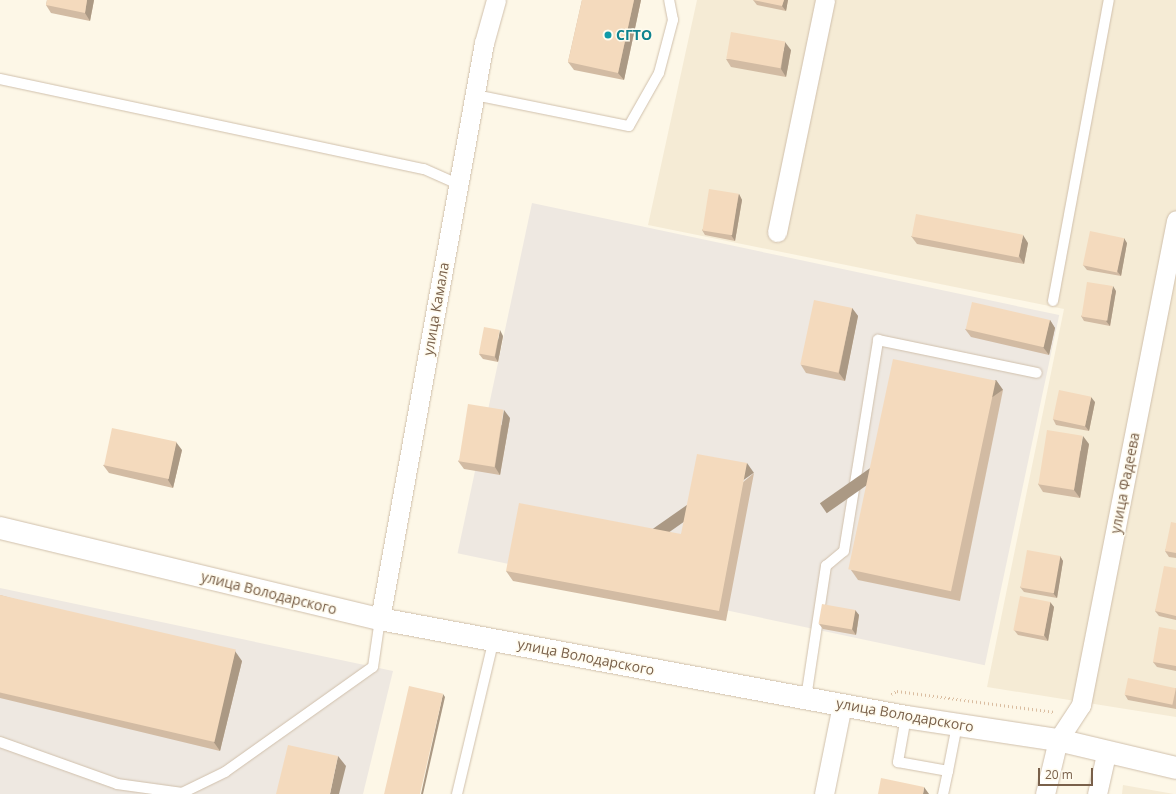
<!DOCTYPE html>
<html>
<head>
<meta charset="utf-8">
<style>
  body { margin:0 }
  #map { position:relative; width:1176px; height:794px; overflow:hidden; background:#fdf7e7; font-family:"Open Sans",sans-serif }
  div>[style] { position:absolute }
  .residential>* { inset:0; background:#f5ebd5 }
  .industrial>* { inset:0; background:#eee8e1; transform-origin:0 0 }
  .path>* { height:2.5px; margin-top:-1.25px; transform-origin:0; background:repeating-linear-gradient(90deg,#dabda0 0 1px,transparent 0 4px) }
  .roads { filter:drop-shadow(0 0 1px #d0c0ac) drop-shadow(0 0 1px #d0c0ac) }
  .service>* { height:10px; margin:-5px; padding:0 5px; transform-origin:5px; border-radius:5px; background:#fff }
  .minor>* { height:19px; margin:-9.5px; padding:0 9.5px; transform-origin:9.5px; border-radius:9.5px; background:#fff }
  .tertiary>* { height:22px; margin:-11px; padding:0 11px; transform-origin:11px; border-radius:11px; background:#fff }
  .wall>* { inset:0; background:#d2bba3 }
  .shaded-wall>* { inset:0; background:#ab9984; transform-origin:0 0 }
  .building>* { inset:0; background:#f4dabd; transform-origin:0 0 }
  .dots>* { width:11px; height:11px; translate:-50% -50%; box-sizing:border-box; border:2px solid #fffbee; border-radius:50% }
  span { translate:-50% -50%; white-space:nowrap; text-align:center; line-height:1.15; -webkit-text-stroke:3px #fffbee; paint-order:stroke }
  .culture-label { font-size:14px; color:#0d838f; font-weight:700 }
  .left { translate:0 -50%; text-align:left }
  .street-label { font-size:14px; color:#79604a }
  .scale { position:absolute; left:1038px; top:768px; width:55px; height:18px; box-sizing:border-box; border:2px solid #79604a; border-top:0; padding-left:5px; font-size:12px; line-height:14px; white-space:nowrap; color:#79604a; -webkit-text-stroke:3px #fffbee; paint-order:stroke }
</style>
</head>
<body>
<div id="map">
  <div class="residential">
    <div style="clip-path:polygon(697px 0,1176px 0,1176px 717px,987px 687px,1064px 309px,648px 225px)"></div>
    <div style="clip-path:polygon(1123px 785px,1174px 794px,1122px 794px)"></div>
  </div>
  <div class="industrial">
    <div style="left:532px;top:203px;width:539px;height:358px;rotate:12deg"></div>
    <div style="clip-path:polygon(0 588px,393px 671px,363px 794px,0 794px)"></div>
  </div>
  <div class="path">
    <div style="left:891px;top:694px;width:7px;rotate:-27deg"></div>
    <div style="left:897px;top:691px;width:159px;rotate:7.6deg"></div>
  </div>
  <div class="roads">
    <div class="service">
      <div style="left:0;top:79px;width:433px;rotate:12deg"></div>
      <div style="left:424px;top:169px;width:37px;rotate:24deg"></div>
      <div style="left:475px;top:95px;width:157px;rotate:11.4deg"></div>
      <div style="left:629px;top:126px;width:61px;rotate:-60.5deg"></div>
      <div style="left:659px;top:73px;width:55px;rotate:-75.2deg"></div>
      <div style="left:673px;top:20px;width:20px;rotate:-101deg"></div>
      <div style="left:1053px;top:301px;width:306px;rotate:-79.5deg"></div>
      <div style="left:806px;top:698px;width:134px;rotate:-81.4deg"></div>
      <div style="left:826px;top:566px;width:23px;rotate:-40deg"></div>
      <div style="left:844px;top:551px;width:214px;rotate:-80.8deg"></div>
      <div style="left:878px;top:340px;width:162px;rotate:11.7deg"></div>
      <div style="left:906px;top:717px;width:46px;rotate:100.1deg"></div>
      <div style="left:898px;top:762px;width:51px;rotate:10.2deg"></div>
      <div style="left:948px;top:771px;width:24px;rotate:102deg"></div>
      <div style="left:0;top:742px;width:124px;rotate:19.7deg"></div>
      <div style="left:117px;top:784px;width:66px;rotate:7.9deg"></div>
      <div style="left:182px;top:793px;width:48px;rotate:-26deg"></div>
      <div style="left:225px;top:772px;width:181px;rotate:-35.4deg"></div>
      <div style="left:373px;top:667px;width:49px;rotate:-81.7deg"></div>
      <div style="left:948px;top:771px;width:47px;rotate:-78.9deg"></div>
      <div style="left:457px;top:794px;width:159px;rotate:-76.6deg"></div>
    </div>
    <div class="minor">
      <div style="left:777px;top:232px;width:237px;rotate:-78.3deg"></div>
      <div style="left:380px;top:619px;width:585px;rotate:-79.77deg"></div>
      <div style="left:484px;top:43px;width:45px;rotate:-74.4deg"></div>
      <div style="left:824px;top:794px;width:91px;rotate:-78.6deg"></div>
      <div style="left:1045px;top:794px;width:56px;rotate:-76.5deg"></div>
      <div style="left:1058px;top:740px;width:42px;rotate:-56.7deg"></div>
      <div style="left:1081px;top:705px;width:494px;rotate:-78.9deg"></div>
      <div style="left:1097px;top:794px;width:41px;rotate:-77.3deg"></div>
    </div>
    <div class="tertiary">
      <div style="left:0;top:528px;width:391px;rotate:13.5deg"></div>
      <div style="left:380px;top:619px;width:535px;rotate:10.55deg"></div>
      <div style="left:906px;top:717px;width:154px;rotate:8.6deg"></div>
      <div style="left:1058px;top:740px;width:121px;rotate:13.3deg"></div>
    </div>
  </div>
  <div class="wall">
    <div style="clip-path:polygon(47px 0,94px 0,90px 21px,51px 13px,46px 5px)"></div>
    <div style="clip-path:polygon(582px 0,641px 0,624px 80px,574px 70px,568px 62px)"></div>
    <div style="clip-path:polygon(753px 0,788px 0,786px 11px,757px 5px)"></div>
    <div style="clip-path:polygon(791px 50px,786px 77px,731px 67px,726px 59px)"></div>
    <div style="clip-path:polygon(739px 194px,742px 200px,735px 241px,705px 235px,702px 230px)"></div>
    <div style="clip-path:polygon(911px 236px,1028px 243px,1024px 264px,917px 244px)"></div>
    <div style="clip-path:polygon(1127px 243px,1121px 276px,1087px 270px,1083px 265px)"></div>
    <div style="clip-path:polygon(1116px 291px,1110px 326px,1084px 321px,1081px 316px)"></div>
    <div style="clip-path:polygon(852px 308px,858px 316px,845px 381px,806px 373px,801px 365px)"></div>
    <div style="clip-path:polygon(1050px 320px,1055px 328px,1049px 355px,971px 337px,965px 329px)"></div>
    <div style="clip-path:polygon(503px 336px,498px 362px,483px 359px,479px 354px)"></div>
    <div style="clip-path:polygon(996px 380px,1003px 390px,960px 601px,858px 580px,851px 570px)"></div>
    <div style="clip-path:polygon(1095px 402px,1089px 431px,1056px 425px,1053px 419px)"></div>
    <div style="clip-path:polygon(510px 418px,500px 475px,464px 469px,458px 461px)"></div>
    <div style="clip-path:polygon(1089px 444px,1080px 498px,1043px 492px,1038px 484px)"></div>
    <div style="clip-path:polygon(182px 450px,173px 488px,109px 473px,103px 465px)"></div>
    <div style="clip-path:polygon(754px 473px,726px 621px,513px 581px,506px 571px,681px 534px)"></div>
    <div style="clip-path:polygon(1176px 523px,1176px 558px,1169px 557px,1165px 551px)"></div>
    <div style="clip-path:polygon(1060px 556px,1063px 561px,1057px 598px,1024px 592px,1020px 587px)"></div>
    <div style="clip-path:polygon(1176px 568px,1176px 620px,1159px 616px,1155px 611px)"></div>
    <div style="clip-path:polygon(0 595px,242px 661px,220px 751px,0 698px)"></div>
    <div style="clip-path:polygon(1050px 602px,1054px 607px,1048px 641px,1018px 635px,1014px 630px)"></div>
    <div style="clip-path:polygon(855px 610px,859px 615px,856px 635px,823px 629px,819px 624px)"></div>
    <div style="clip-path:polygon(1176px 630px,1176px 671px,1157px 667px,1153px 662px)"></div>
    <div style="clip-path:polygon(1176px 688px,1176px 709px,1128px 700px,1125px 695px)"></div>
  </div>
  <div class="shaded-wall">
    <div style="clip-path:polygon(87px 0,94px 0,90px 21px,85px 13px)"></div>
    <div style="clip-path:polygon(634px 0,641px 0,624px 80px,618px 73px)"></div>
    <div style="clip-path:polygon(784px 0,788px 0,786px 11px,782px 6px)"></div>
    <div style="clip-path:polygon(785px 42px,791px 50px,786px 77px,781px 69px)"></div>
    <div style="clip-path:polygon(739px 194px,742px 200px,735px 241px,731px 235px)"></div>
    <div style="clip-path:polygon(1023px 235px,1028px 243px,1024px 264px,1019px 256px)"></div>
    <div style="clip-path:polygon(1124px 238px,1127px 243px,1121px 276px,1117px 271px)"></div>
    <div style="clip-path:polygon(1113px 286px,1116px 291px,1110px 326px,1106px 321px)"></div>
    <div style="clip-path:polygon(852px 308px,858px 316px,845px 381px,839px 373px)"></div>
    <div style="clip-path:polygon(1050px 320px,1055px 328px,1049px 355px,1043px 347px)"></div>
    <div style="clip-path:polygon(500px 330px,503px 336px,498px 362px,495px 357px)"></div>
    <div style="left:996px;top:380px;width:12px;height:215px;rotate:55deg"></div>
    <div style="clip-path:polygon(1091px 397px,1095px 402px,1089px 431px,1085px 426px)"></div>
    <div style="clip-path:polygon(504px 410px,510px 418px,500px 475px,495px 467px)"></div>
    <div style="clip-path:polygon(1083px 436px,1089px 444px,1080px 498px,1074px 490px)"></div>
    <div style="clip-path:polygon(176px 442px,182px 450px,173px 488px,168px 480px)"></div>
    <div style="left:747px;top:463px;width:12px;height:151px;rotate:55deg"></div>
    <div style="clip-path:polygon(1060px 556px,1063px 561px,1057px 598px,1053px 593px)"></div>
    <div style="clip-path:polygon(1050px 602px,1054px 607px,1048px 641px,1044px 635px)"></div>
    <div style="clip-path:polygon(855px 610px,859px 615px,856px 635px,852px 629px)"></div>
    <div style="clip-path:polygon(235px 651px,242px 661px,220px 751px,213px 741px)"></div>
    <div style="clip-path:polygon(443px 694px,445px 697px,423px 794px,421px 794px)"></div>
    <div style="clip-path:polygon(338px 756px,346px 766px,339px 794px,330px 794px)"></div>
    <div style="clip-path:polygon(924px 787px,929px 794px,923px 794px)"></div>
  </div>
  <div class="building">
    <div style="clip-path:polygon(47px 0,87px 0,85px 13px,46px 5px)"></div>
    <div style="clip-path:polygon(582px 0,634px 0,618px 73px,568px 62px)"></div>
    <div style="clip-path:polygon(753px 0,784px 0,782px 6px)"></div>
    <div style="left:731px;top:32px;width:55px;height:27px;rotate:10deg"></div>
    <div style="left:709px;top:189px;width:30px;height:42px;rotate:9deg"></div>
    <div style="left:916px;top:214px;width:109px;height:23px;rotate:11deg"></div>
    <div style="left:1090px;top:231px;width:35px;height:35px;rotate:12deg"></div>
    <div style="left:1087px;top:282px;width:26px;height:35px;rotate:9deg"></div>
    <div style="left:814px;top:300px;width:39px;height:66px;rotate:12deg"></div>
    <div style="left:972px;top:302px;width:80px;height:28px;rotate:13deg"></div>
    <div style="left:484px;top:327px;width:16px;height:27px;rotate:11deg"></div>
    <div style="left:893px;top:359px;width:105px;height:215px;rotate:12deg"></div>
    <div style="left:1059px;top:390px;width:33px;height:30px;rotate:12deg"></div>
    <div style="left:468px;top:404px;width:36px;height:58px;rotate:9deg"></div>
    <div style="left:112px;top:428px;width:66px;height:38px;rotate:12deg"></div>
    <div style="left:1047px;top:430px;width:36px;height:55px;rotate:9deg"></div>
    <div style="clip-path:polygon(697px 454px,747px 463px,719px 611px,506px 571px,519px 503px,681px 534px)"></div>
    <div style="clip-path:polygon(1171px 522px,1176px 523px,1176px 553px,1165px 551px)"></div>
    <div style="left:1027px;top:550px;width:34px;height:38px;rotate:10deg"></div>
    <div style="clip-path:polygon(1164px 566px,1176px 568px,1176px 616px,1155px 611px)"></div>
    <div style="left:0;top:595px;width:242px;height:95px;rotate:13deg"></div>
    <div style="left:1020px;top:596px;width:31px;height:35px;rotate:11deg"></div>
    <div style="left:822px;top:604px;width:34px;height:20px;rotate:10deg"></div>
    <div style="clip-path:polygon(1159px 627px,1176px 630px,1176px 666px,1153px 662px)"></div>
    <div style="left:1128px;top:678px;width:49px;height:17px;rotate:12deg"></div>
    <div style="left:409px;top:686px;width:35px;height:111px;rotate:13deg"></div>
    <div style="clip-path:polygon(288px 745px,338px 756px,330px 794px,276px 794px)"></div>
    <div style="clip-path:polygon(881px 778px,924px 787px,923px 794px,878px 794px)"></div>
  </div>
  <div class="dots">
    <div style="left:608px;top:35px;background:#0f9aa8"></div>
  </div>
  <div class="culture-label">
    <span class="left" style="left:616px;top:35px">СГТО</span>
  </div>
  <div class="street-label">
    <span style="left:436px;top:309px;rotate:-80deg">улица Камала</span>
    <span style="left:1125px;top:483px;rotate:-79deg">улица Фадеева</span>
    <span style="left:269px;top:593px;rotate:14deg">улица Володарского</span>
    <span style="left:586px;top:657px;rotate:11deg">улица Володарского</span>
    <span style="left:905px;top:715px;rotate:10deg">улица Володарского</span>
  </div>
  <div class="scale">20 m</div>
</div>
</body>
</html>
